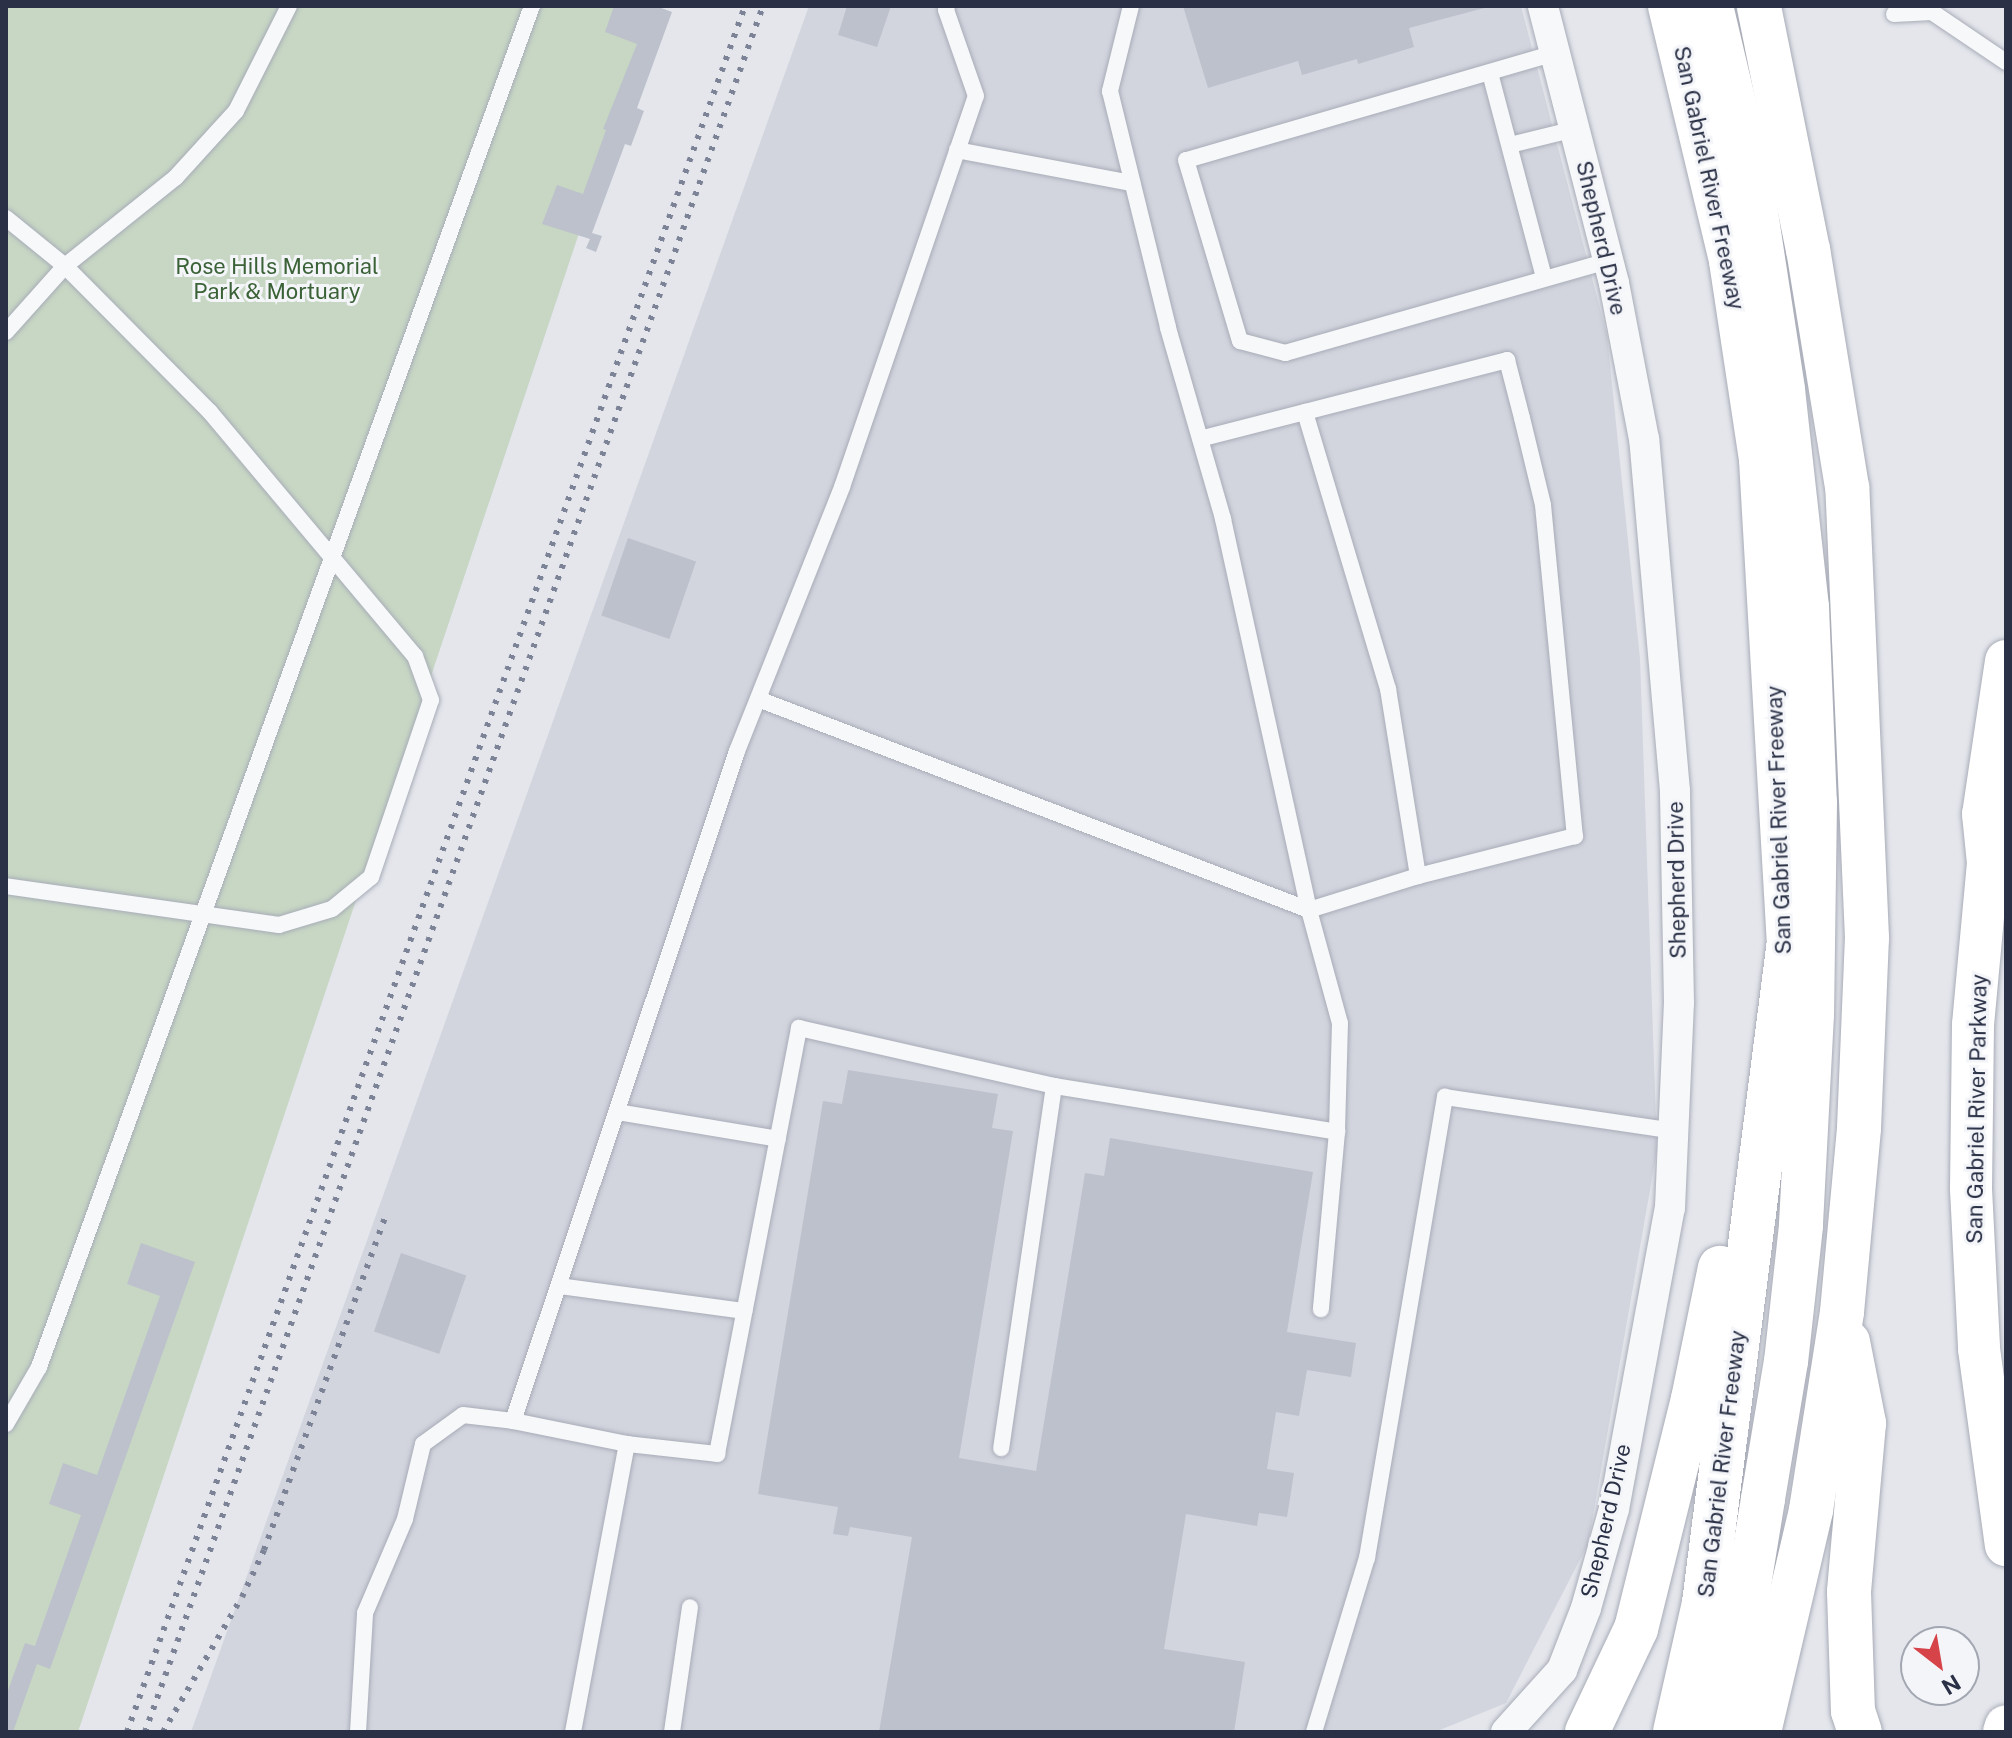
<!DOCTYPE html>
<html>
<head>
<meta charset="utf-8">
<style>
  body { margin:0 }
  #map { position:relative; width:2012px; height:1738px; overflow:hidden; background:#e4e6ec; font-family:"Public Sans",sans-serif }
  div>[style] { position:absolute }
  .built>* { inset:0; background:#d2d5de }
  .green>* { inset:0; background:#c7d7c4 }
  .building>* { inset:0; background:#bdc1cc; transform-origin:0 0 }
  .roads { filter:drop-shadow(0 0 2px #a8acb7) drop-shadow(0 0 2px #a8acb7) }
  .lane>* { height:16px; margin:-8px; padding:0 8px; transform-origin:8px; border-radius:8px; background:#f7f8fa }
  .street>* { height:30px; margin:-15px; padding:0 15px; transform-origin:15px; border-radius:15px; background:#f7f8fa }
  .secondary>* { height:42px; margin:-21px; padding:0 21px; transform-origin:21px; border-radius:21px; background:#fff }
  .highway>* { height:44px; margin:-22px; padding:0 22px; transform-origin:22px; border-radius:22px; background:#fff }
  .rail>* { height:6px; margin-top:-3px; transform-origin:0; background:repeating-linear-gradient(90deg,#7c8397 0 4px,transparent 0 12px) }
  span { translate:-50% -50%; white-space:nowrap; text-align:center; line-height:1.15; -webkit-text-stroke:6px #f4f5f9; paint-order:stroke }
  .street-label { font-size:22px; color:#2a3146 }
  .park-label { font-size:22px; color:#3a6236 }
  .frame { position:absolute; inset:0; border:8px solid #2a3146; pointer-events:none }
  .north { position:absolute; left:1900px; top:1626px; width:80px; height:80px; box-sizing:border-box; background:#f4f5f9; border:2px solid #a3a7b1; border-radius:50%; rotate:149deg; font-size:22px; font-weight:700; line-height:32px; text-align:center; color:#2a3146 }
  .north::after { content:''; display:block; margin:auto; width:28px; height:36px; background:#d64449; clip-path:polygon(50% 0,100% 100%,50% 72%,0 100%) }
</style>
</head>
<body>
<div id="map">
  <div class="built">
    <div style="clip-path:polygon(809px 6px,1521px 6px,1607px 335px,1640px 659px,1657px 1150px,1588px 1544px,1506px 1703px,1435px 1732px,191px 1732px)"></div>
  </div>
  <div class="green">
    <div style="clip-path:polygon(6px 6px,655px 6px,78px 1732px,6px 1732px)"></div>
  </div>
  <div class="building">
    <div style="clip-path:polygon(614px 6px,656px 6px,672px 12px,637px 108px,644px 111px,631px 146px,625px 144px,592px 233px,602px 236px,596px 252px,586px 248px,590px 239px,542px 224px,557px 185px,583px 194px,606px 130px,603px 129px,637px 44px,605px 32px)"></div>
    <div style="clip-path:polygon(847px 6px,891px 6px,877px 47px,838px 35px)"></div>
    <div style="clip-path:polygon(1183px 6px,1487px 6px,1488px 7px,1409px 28px,1414px 47px,1358px 64px,1357px 59px,1302px 75px,1298px 61px,1208px 88px)"></div>
    <div style="left:628px;top:538px;width:72px;height:82px;rotate:19deg"></div>
    <div style="clip-path:polygon(848px 1070px,998px 1094px,992px 1128px,1013px 1131px,959px 1458px,1036px 1471px,1085px 1173px,1104px 1176px,1110px 1138px,1313px 1172px,1287px 1332px,1356px 1343px,1351px 1377px,1307px 1370px,1299px 1416px,1276px 1412px,1267px 1469px,1294px 1473px,1287px 1517px,1259px 1513px,1257px 1526px,1186px 1514px,1164px 1649px,1245px 1662px,1234px 1732px,879px 1732px,912px 1537px,850px 1527px,848px 1536px,833px 1534px,838px 1507px,758px 1494px,823px 1101px,842px 1104px)"></div>
    <div style="clip-path:polygon(141px 1243px,195px 1262px,50px 1669px,37px 1664px,13px 1732px,6px 1732px,6px 1696px,25px 1643px,35px 1646px,81px 1515px,49px 1504px,63px 1463px,97px 1475px,160px 1296px,127px 1284px)"></div>
    <div style="left:401px;top:1253px;width:69px;height:83px;rotate:19deg"></div>
  </div>
  <div class="roads">
    <div class="lane">
      <div style="left:1131px;top:6px;width:88px;rotate:103.9deg"></div>
      <div style="left:1110px;top:91px;width:244px;rotate:76.2deg"></div>
      <div style="left:1168px;top:328px;width:199px;rotate:73.9deg"></div>
      <div style="left:1223px;top:519px;width:400px;rotate:77.6deg"></div>
      <div style="left:1309px;top:910px;width:117px;rotate:74.7deg"></div>
      <div style="left:1340px;top:1023px;width:109px;rotate:91.6deg"></div>
      <div style="left:1894px;top:14px;width:38px;rotate:-3deg"></div>
      <div style="left:1932px;top:12px;width:89px;rotate:34deg"></div>
      <div style="left:1555px;top:53px;width:384px;rotate:163.8deg"></div>
      <div style="left:1186px;top:160px;width:189px;rotate:73.4deg"></div>
      <div style="left:1240px;top:341px;width:47px;rotate:14.9deg"></div>
      <div style="left:1285px;top:353px;width:337px;rotate:-15.9deg"></div>
      <div style="left:1490px;top:73px;width:211px;rotate:75.2deg"></div>
      <div style="left:1510px;top:145px;width:67px;rotate:-13.8deg"></div>
      <div style="left:957px;top:150px;width:178px;rotate:10.7deg"></div>
      <div style="left:6px;top:218px;width:76px;rotate:39.1deg"></div>
      <div style="left:65px;top:266px;width:206px;rotate:45.2deg"></div>
      <div style="left:210px;top:412px;width:319px;rotate:50deg"></div>
      <div style="left:415px;top:656px;width:47px;rotate:70deg"></div>
      <div style="left:431px;top:700px;width:187px;rotate:108.7deg"></div>
      <div style="left:371px;top:877px;width:50px;rotate:140.6deg"></div>
      <div style="left:332px;top:909px;width:55px;rotate:163.2deg"></div>
      <div style="left:279px;top:925px;width:276px;rotate:-171.9deg"></div>
      <div style="left:6px;top:332px;width:89px;rotate:-48.2deg"></div>
      <div style="left:65px;top:266px;width:142px;rotate:-38.7deg"></div>
      <div style="left:176px;top:177px;width:89px;rotate:-47.7deg"></div>
      <div style="left:236px;top:111px;width:118px;rotate:-63.2deg"></div>
      <div style="left:1305px;top:412px;width:209px;rotate:-14.4deg"></div>
      <div style="left:1507px;top:360px;width:60px;rotate:75.5deg"></div>
      <div style="left:1522px;top:418px;width:89px;rotate:76.4deg"></div>
      <div style="left:1543px;top:505px;width:333px;rotate:84.5deg"></div>
      <div style="left:1575px;top:836px;width:162px;rotate:165.7deg"></div>
      <div style="left:758px;top:699px;width:590px;rotate:20.95deg"></div>
      <div style="left:1309px;top:910px;width:114px;rotate:-17.3deg"></div>
      <div style="left:1418px;top:876px;width:189px;rotate:-99.1deg"></div>
      <div style="left:1388px;top:689px;width:289px;rotate:-106.7deg"></div>
      <div style="left:1305px;top:412px;width:108px;rotate:165.6deg"></div>
      <div style="left:1054px;top:1086px;width:287px;rotate:9.2deg"></div>
      <div style="left:1337px;top:1132px;width:178px;rotate:95.2deg"></div>
      <div style="left:617px;top:1112px;width:163px;rotate:9.5deg"></div>
      <div style="left:559px;top:1286px;width:187px;rotate:7.7deg"></div>
      <div style="left:513px;top:1421px;width:116px;rotate:11.4deg"></div>
      <div style="left:6px;top:1424px;width:66px;rotate:-59.9deg"></div>
      <div style="left:39px;top:1367px;width:1448px;rotate:-70.09deg"></div>
      <div style="left:358px;top:1732px;width:119px;rotate:-86.6deg"></div>
      <div style="left:365px;top:1613px;width:102px;rotate:-66.9deg"></div>
      <div style="left:405px;top:1519px;width:77px;rotate:-76.5deg"></div>
      <div style="left:423px;top:1444px;width:49px;rotate:-35.9deg"></div>
      <div style="left:463px;top:1415px;width:50px;rotate:6.8deg"></div>
      <div style="left:513px;top:1421px;width:706px;rotate:-71.51deg"></div>
      <div style="left:737px;top:751px;width:284px;rotate:-68.3deg"></div>
      <div style="left:842px;top:487px;width:413px;rotate:-71.1deg"></div>
      <div style="left:976px;top:96px;width:91px;rotate:-109.2deg"></div>
      <div style="left:946px;top:10px;width:4px;rotate:-76deg"></div>
      <div style="left:573px;top:1732px;width:293px;rotate:-79.4deg"></div>
      <div style="left:627px;top:1444px;width:91px;rotate:6.3deg"></div>
      <div style="left:717px;top:1454px;width:434px;rotate:-79.1deg"></div>
      <div style="left:799px;top:1028px;width:262px;rotate:12.8deg"></div>
      <div style="left:1054px;top:1086px;width:366px;rotate:98.3deg"></div>
      <div style="left:672px;top:1732px;width:126px;rotate:-81.8deg"></div>
      <div style="left:1314px;top:1732px;width:182px;rotate:-73.1deg"></div>
      <div style="left:1367px;top:1558px;width:468px;rotate:-80.4deg"></div>
      <div style="left:1445px;top:1097px;width:232px;rotate:8.4deg"></div>
    </div>
    <div class="street">
      <div style="left:1506px;top:1732px;width:84px;rotate:-47.9deg"></div>
      <div style="left:1562px;top:1670px;width:66px;rotate:-68.8deg"></div>
      <div style="left:1586px;top:1608px;width:103px;rotate:-74.2deg"></div>
      <div style="left:1614px;top:1509px;width:306px;rotate:-79.5deg"></div>
      <div style="left:1670px;top:1208px;width:205px;rotate:-87.5deg"></div>
      <div style="left:1679px;top:1003px;width:212px;rotate:-91.1deg"></div>
      <div style="left:1675px;top:791px;width:353px;rotate:-95deg"></div>
      <div style="left:1644px;top:439px;width:159px;rotate:-100.9deg"></div>
      <div style="left:1614px;top:283px;width:286px;rotate:-104.4deg"></div>
    </div>
    <div class="secondary">
      <div style="left:2006px;top:661px;width:155px;rotate:98.5deg"></div>
      <div style="left:1983px;top:814px;width:49px;rotate:84.2deg"></div>
      <div style="left:1988px;top:863px;width:163px;rotate:95.3deg"></div>
      <div style="left:1973px;top:1025px;width:164px;rotate:90.7deg"></div>
      <div style="left:1971px;top:1189px;width:160px;rotate:87.1deg"></div>
      <div style="left:1979px;top:1349px;width:198px;rotate:82.2deg"></div>
      <div style="left:2004px;top:1732px;width:6px;rotate:-72deg"></div>
    </div>
    <div class="highway">
      <div style="left:1670px;top:6px;width:262px;rotate:76.5deg"></div>
      <div style="left:1731px;top:261px;width:201px;rotate:81.4deg"></div>
      <div style="left:1761px;top:460px;width:482px;rotate:86.7deg"></div>
      <div style="left:1789px;top:941px;width:667px;rotate:97.32deg"></div>
      <div style="left:1704px;top:1603px;width:132px;rotate:102.7deg"></div>
      <div style="left:1711px;top:6px;width:165px;rotate:76.7deg"></div>
      <div style="left:1749px;top:167px;width:226px;rotate:81.3deg"></div>
      <div style="left:1783px;top:390px;width:218px;rotate:83.7deg"></div>
      <div style="left:1807px;top:607px;width:195px;rotate:87.7deg"></div>
      <div style="left:1815px;top:802px;width:212px;rotate:90.8deg"></div>
      <div style="left:1812px;top:1014px;width:212px;rotate:93deg"></div>
      <div style="left:1801px;top:1226px;width:136px;rotate:96.3deg"></div>
      <div style="left:1786px;top:1361px;width:140px;rotate:99.5deg"></div>
      <div style="left:1763px;top:1499px;width:136px;rotate:99.3deg"></div>
      <div style="left:1741px;top:1633px;width:102px;rotate:103.6deg"></div>
      <div style="left:1848px;top:1342px;width:83px;rotate:78.8deg"></div>
      <div style="left:1864px;top:1423px;width:170px;rotate:95.1deg"></div>
      <div style="left:1849px;top:1592px;width:119px;rotate:88.1deg"></div>
      <div style="left:1853px;top:1711px;width:22px;rotate:72deg"></div>
      <div style="left:1587px;top:1732px;width:114px;rotate:-64.6deg"></div>
      <div style="left:1636px;top:1629px;width:237px;rotate:-76.1deg"></div>
      <div style="left:1693px;top:1399px;width:134px;rotate:-78.4deg"></div>
      <div style="left:1759px;top:1732px;width:228px;rotate:-76.8deg"></div>
      <div style="left:1811px;top:1510px;width:200px;rotate:-81.1deg"></div>
      <div style="left:1842px;top:1312px;width:185px;rotate:-84.7deg"></div>
      <div style="left:1859px;top:1128px;width:190px;rotate:-87.6deg"></div>
      <div style="left:1867px;top:938px;width:451px;rotate:-92.5deg"></div>
      <div style="left:1847px;top:487px;width:240px;rotate:-99.3deg"></div>
      <div style="left:1808px;top:250px;width:249px;rotate:-101.4deg"></div>
    </div>
  </div>
  <div class="rail">
    <div style="left:127px;top:1732px;width:1833px;rotate:-70.3deg"></div>
    <div style="left:145px;top:1732px;width:1833px;rotate:-70.3deg"></div>
    <div style="left:163px;top:1732px;width:156px;rotate:-59.7deg"></div>
    <div style="left:242px;top:1597px;width:52px;rotate:-64.9deg"></div>
    <div style="left:264px;top:1550px;width:357px;rotate:-70deg"></div>
  </div>
  <div class="street-label">
    <span style="left:1709px;top:178px;rotate:78deg">San Gabriel River Freeway</span>
    <span style="left:1601px;top:238px;rotate:77deg">Shepherd Drive</span>
    <span style="left:1779px;top:820px;rotate:-92deg">San Gabriel River Freeway</span>
    <span style="left:1677px;top:880px;rotate:-91deg">Shepherd Drive</span>
    <span style="left:1977px;top:1109px;rotate:-89deg">San Gabriel River Parkway</span>
    <span style="left:1722px;top:1464px;rotate:-83deg">San Gabriel River Freeway</span>
    <span style="left:1606px;top:1521px;rotate:-77deg">Shepherd Drive</span>
  </div>
  <div class="park-label">
    <span style="left:277px;top:279px">Rose Hills Memorial<br>Park &amp; Mortuary</span>
  </div>
  <div class="frame"></div>
  <div class="north">N</div>
</div>
</body>
</html>
